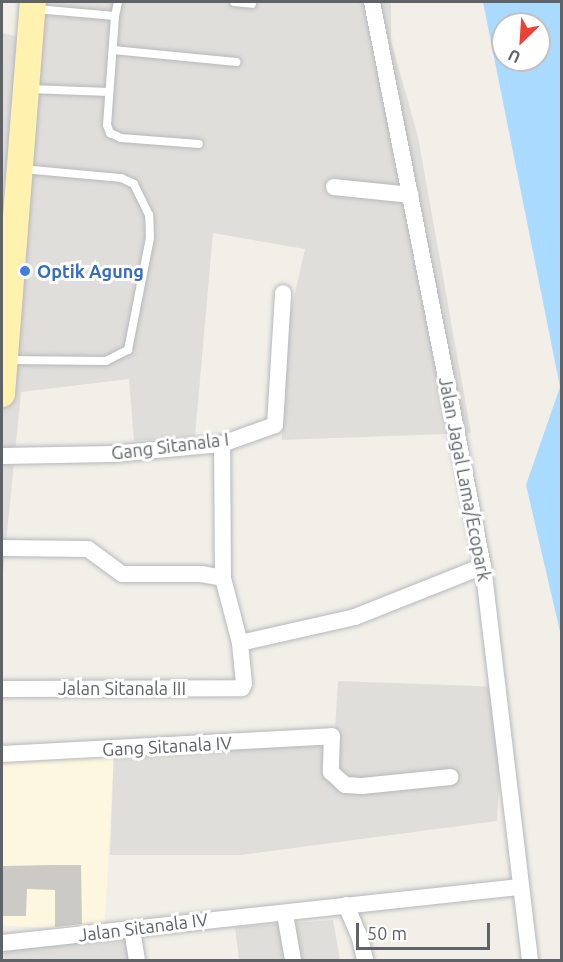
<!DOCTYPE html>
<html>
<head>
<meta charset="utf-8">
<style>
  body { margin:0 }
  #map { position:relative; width:563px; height:962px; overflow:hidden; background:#f1efe8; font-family:Ubuntu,sans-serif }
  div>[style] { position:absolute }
  .commercial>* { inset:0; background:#fef7e0; transform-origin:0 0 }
  .industrial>* { inset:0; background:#e0deda }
  .water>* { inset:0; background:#aadaff }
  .building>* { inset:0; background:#cccac5 }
  .roads { filter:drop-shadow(0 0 2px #b5b8bc) drop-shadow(0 0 2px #b5b8bc) }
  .lane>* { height:8px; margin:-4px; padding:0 4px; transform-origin:4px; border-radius:4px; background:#fff }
  .street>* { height:16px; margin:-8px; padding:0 8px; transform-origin:8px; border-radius:8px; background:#fff }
  .primary>* { height:26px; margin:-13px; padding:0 13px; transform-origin:13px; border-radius:13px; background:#fff2af }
  .dots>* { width:16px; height:16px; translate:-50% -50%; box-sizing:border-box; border:3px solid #fff; border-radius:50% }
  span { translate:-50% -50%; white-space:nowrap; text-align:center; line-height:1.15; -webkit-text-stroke:6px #fff; paint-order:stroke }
  .shop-label { font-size:18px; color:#366cbe; font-weight:700 }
  .left { translate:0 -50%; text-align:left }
  .street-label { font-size:18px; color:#5f6368 }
  .frame { position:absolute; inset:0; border:3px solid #5f6368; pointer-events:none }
  .north { position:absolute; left:491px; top:12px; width:60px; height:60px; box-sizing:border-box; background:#fff; border:2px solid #bfc1c3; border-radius:50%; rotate:205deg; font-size:16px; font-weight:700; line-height:24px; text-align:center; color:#5f6368 }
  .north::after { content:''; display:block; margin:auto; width:21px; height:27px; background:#ea4335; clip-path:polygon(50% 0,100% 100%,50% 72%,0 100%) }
  .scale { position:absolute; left:356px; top:923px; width:134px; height:27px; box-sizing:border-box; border:3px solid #5f6368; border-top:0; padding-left:8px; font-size:18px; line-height:21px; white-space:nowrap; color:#5f6368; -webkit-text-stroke:4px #fff; paint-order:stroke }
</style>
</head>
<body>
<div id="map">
  <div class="commercial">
    <div style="left:114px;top:750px;width:181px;height:112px;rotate:93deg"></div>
  </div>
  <div class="industrial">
    <div style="clip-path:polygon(22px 2px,391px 2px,391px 41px,418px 137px,471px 433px,282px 440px,278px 367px,305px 249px,213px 233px,195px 436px,134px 441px,129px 379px,21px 392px,2px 583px,2px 33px,19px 37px)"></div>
    <div style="clip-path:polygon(338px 681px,504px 687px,497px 821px,240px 855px,110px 855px,114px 750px,334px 746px)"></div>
    <div style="clip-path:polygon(333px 920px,340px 960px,239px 960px,235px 927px)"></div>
    <div style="clip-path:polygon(135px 926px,141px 960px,2px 960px,2px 940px)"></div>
  </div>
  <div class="water">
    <div style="clip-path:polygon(evenodd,483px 2px,561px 2px,561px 636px,526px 485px,560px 387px,483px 2px,503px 24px,539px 24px,539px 60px,503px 60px,503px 24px)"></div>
  </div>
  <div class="building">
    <div style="clip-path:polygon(54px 865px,81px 865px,82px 924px,55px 927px,55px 890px,27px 889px,26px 916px,2px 916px,2px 866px)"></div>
  </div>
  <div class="roads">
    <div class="lane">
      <div style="left:234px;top:2px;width:18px;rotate:6deg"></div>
      <div style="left:36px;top:9px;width:79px;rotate:5.1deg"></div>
      <div style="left:115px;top:16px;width:14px;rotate:-78deg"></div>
      <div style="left:115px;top:16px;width:109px;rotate:94.2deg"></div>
      <div style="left:107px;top:125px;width:9px;rotate:69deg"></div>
      <div style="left:110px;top:133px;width:12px;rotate:24deg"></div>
      <div style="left:121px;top:138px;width:78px;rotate:4.4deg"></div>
      <div style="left:113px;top:50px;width:124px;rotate:5.6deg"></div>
      <div style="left:29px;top:89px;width:80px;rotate:2.1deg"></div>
      <div style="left:8px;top:360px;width:98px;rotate:0.6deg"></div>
      <div style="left:106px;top:361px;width:25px;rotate:-27deg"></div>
      <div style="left:128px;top:350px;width:114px;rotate:-78.9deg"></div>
      <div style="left:150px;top:238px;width:23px;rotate:-92deg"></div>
      <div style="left:149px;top:215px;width:34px;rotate:-116deg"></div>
      <div style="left:134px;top:184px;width:14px;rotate:-155deg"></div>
      <div style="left:121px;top:178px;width:98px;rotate:-174.8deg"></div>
    </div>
    <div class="street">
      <div style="left:372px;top:2px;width:575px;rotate:78.87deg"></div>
      <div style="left:483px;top:566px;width:397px;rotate:83.2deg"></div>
      <div style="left:334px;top:187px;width:77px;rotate:5.9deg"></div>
      <div style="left:2px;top:456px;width:110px;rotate:-1deg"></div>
      <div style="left:112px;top:454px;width:110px;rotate:-5.2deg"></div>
      <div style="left:222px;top:444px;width:56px;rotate:-19.7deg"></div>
      <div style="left:275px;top:425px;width:132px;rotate:-86.5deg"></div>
      <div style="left:2px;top:548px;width:86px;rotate:0.7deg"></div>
      <div style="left:88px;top:549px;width:42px;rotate:36.3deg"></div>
      <div style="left:122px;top:574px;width:79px"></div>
      <div style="left:201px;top:574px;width:22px;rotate:10deg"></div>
      <div style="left:240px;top:643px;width:118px;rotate:-12.7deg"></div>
      <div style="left:355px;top:617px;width:138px;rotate:-21.7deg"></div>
      <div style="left:2px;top:689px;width:240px;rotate:-0.2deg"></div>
      <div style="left:242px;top:688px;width:4px;rotate:-63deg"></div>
      <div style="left:244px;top:684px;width:41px;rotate:-95.6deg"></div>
      <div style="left:240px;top:643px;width:67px;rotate:-104.7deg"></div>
      <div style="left:223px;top:578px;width:134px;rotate:-90.4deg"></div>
      <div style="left:2px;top:754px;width:330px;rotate:-3.1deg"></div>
      <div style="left:332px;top:736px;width:36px;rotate:92deg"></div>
      <div style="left:331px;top:772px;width:19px;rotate:43deg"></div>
      <div style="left:345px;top:785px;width:17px;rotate:3deg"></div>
      <div style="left:362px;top:786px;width:89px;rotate:-5.8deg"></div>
      <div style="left:346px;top:905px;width:36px;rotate:67deg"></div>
      <div style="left:360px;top:938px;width:23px;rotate:77deg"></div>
      <div style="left:285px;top:914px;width:47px;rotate:80.1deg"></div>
      <div style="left:132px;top:929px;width:31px;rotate:81deg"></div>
      <div style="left:2px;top:943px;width:520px;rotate:-6.18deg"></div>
    </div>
    <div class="primary">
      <div style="left:2px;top:394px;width:393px;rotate:-85.5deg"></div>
    </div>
  </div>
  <div class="dots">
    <div style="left:25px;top:271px;background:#3f7fe0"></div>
  </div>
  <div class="shop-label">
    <span class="left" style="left:37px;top:271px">Optik Agung</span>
  </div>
  <div class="street-label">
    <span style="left:170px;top:446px;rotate:-7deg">Gang Sitanala I</span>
    <span style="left:465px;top:479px;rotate:79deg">Jalan Jagal Lama/Ecopark</span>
    <span style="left:122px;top:688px">Jalan Sitanala III</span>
    <span style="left:167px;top:746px;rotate:-3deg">Gang Sitanala IV</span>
    <span style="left:143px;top:927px;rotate:-7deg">Jalan Sitanala IV</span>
  </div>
  <div class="frame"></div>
  <div class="north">U</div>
  <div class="scale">50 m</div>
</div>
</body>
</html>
